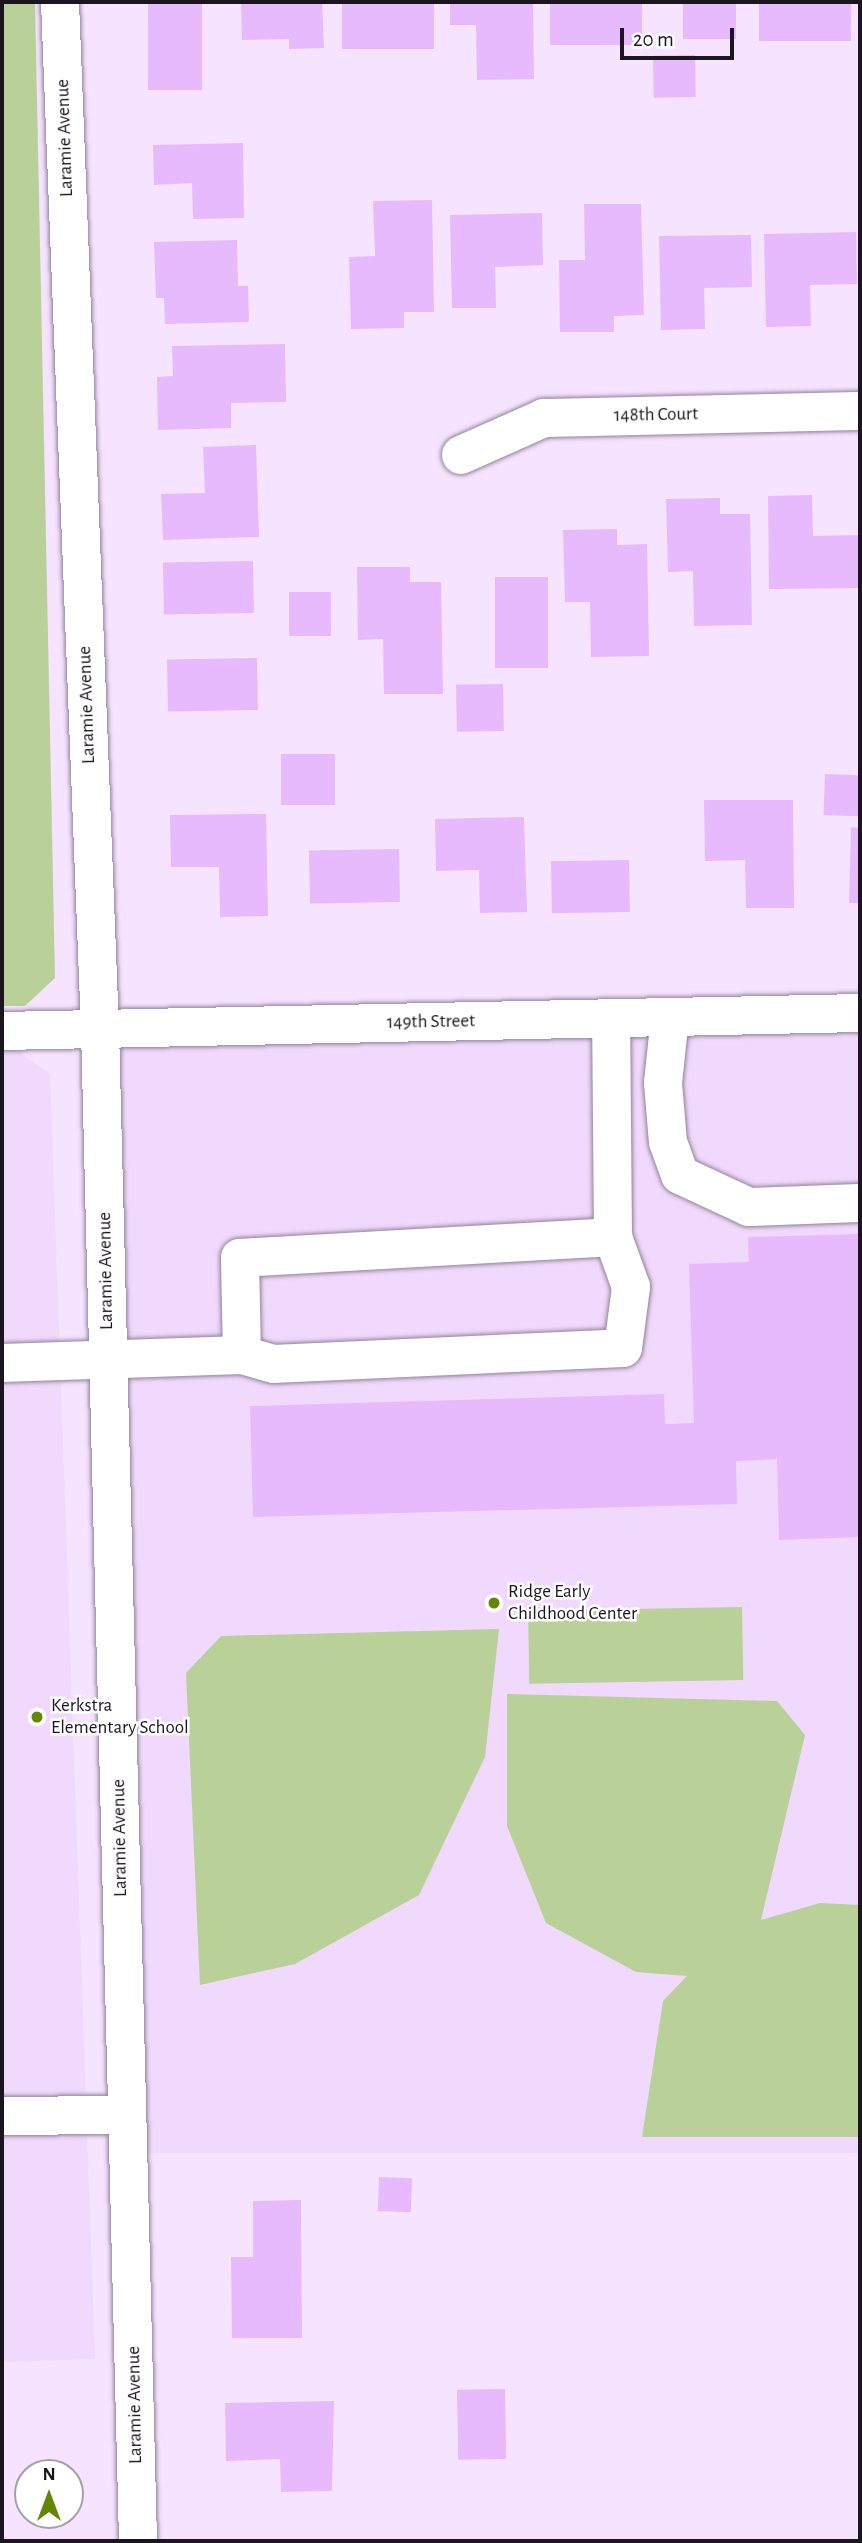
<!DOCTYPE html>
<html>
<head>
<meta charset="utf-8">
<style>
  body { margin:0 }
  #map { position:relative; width:862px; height:2543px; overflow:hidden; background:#f5e3ff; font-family:"Alegreya Sans",sans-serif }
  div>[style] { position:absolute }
  .built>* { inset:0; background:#f0d9fc; transform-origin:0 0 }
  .green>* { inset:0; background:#bad099; transform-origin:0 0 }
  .building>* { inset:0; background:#e7bafd; transform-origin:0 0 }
  .roads { filter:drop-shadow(0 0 2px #92829b) drop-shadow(0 0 2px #92829b) }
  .minor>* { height:38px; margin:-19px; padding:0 19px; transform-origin:19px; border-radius:19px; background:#fff }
  .dots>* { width:19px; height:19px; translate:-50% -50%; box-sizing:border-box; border:4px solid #fff; border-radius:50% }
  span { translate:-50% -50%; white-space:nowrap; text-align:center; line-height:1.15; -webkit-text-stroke:5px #fff; paint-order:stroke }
  .street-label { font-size:19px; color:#1c151f }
  .poi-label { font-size:19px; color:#1c151f }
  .left { translate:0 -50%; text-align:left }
  .frame { position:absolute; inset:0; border:4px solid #1c151f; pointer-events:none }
  .north { position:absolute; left:14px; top:2459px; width:70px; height:70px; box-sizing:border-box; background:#fff; border:2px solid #a4a1a5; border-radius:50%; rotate:0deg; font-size:19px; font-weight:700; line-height:28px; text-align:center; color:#1c151f }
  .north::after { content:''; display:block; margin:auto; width:24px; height:32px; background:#638604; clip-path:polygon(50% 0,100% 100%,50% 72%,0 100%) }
  .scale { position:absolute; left:620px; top:28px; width:114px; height:32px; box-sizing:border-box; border:4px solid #1c151f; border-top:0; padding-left:9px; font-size:21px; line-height:24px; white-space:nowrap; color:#1c151f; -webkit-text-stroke:5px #fff; paint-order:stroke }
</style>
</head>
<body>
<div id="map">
  <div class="built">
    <div style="left:860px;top:1032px;width:1121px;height:745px;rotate:90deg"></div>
    <div style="clip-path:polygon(10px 1046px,50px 1074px,95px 2359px,2px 2362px,2px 1047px)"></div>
  </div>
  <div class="green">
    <div style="clip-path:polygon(2px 2px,35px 2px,55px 978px,25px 1006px,2px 1006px)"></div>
    <div style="left:742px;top:1607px;width:73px;height:214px;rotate:89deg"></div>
    <div style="clip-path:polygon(499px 1629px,485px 1757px,419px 1895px,295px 1964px,200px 1985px,186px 1673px,221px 1636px)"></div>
    <div style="clip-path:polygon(507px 1694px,777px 1701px,805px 1735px,761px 1920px,820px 1903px,860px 1905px,860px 2137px,642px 2137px,663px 2001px,687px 1976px,636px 1972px,546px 1923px,507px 1826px)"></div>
  </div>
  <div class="building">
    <div style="left:148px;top:2px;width:54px;height:88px"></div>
    <div style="clip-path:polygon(241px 2px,322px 2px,324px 48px,289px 49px,289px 39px,242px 40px)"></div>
    <div style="left:342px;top:2px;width:92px;height:47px"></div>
    <div style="clip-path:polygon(450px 2px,533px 2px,534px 79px,477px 80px,476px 25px,450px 25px)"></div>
    <div style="left:550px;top:2px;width:92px;height:43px"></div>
    <div style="left:683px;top:2px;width:53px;height:37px"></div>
    <div style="left:759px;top:2px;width:92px;height:39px"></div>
    <div style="left:695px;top:55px;width:42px;height:42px;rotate:89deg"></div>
    <div style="clip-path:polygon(243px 143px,244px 218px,193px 219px,192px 183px,154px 185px,153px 145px)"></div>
    <div style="clip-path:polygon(432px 200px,434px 312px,404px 312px,404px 328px,351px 329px,349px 257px,375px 256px,373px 201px)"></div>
    <div style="clip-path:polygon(584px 204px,641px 204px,644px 315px,614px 316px,614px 332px,560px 332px,559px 260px,585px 260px)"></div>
    <div style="clip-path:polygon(542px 213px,543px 265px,495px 267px,496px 308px,452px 308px,450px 215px)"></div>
    <div style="clip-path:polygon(856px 232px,857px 284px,810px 285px,811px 326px,766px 327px,764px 234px)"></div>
    <div style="clip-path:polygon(751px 235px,752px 287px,704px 288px,705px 329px,661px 330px,659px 236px)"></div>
    <div style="clip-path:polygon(237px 240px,238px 286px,248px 286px,249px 322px,165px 324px,164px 298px,156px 298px,154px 242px)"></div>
    <div style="clip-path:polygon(285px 344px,286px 402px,231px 403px,231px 428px,158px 430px,157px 377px,173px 376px,172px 346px)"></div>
    <div style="clip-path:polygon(256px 445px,259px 537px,163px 540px,161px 494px,205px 493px,203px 447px)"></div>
    <div style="clip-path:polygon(812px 495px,813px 536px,860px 535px,860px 588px,769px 589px,768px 496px)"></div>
    <div style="clip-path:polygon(720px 498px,720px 514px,750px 514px,752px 625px,694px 626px,693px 571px,668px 572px,666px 499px)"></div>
    <div style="clip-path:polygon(617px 529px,617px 545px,647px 544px,649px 656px,591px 657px,590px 602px,565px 602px,563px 530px)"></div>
    <div style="left:253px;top:561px;width:52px;height:90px;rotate:89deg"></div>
    <div style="clip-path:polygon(357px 567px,410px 567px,410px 582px,441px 582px,443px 694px,384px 694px,383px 639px,358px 640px)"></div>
    <div style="left:495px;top:577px;width:53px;height:91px"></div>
    <div style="left:331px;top:592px;width:44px;height:42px;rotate:90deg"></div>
    <div style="left:257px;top:658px;width:52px;height:90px;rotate:89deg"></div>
    <div style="left:503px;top:684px;width:47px;height:47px;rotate:89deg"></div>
    <div style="left:335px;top:754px;width:51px;height:54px;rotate:90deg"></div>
    <div style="left:825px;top:774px;width:35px;height:41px;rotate:2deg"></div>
    <div style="clip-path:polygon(704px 800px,793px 800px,794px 908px,746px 908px,745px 860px,705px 861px)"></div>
    <div style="clip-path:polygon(266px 814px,268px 916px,220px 917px,219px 867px,171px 867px,170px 815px)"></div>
    <div style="clip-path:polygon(524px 817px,527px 912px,480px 913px,479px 870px,436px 871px,435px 819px)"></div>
    <div style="clip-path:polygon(851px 827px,860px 828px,860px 903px,849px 903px)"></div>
    <div style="left:399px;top:849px;width:53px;height:90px;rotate:89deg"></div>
    <div style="left:629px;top:860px;width:52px;height:78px;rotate:89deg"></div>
    <div style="clip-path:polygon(860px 1234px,860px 1537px,779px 1540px,777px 1459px,736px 1461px,737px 1504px,253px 1517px,250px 1406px,664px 1394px,665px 1424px,694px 1423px,689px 1264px,749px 1262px,748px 1237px)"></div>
    <div style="left:379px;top:2177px;width:33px;height:34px;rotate:2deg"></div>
    <div style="clip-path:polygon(301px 2200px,302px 2338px,232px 2338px,231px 2257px,253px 2257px,253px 2201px)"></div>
    <div style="left:505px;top:2389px;width:70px;height:48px;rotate:89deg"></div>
    <div style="clip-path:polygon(334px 2401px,332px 2491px,281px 2492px,280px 2459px,226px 2461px,225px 2403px)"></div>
  </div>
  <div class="roads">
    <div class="minor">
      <div style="left:60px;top:2px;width:1028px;rotate:87.77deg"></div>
      <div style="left:100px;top:1029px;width:1512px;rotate:88.56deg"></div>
      <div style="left:461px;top:455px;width:91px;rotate:-24deg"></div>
      <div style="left:544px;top:418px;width:316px;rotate:-1.3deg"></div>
      <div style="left:670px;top:1017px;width:66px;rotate:96.1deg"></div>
      <div style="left:663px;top:1083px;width:59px;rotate:85.2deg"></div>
      <div style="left:668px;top:1142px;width:35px;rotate:70deg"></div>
      <div style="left:680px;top:1175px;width:76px;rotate:24.9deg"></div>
      <div style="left:749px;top:1207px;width:111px;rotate:-2.1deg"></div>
      <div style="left:2px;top:1031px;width:858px;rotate:-1.2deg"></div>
      <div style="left:242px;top:1355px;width:32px;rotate:16deg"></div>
      <div style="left:273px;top:1364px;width:350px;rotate:-2.6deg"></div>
      <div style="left:623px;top:1348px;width:62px;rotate:-82.5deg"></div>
      <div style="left:631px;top:1287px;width:53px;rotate:-109.8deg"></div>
      <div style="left:613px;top:1237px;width:219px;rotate:-90.5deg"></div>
      <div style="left:2px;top:1363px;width:240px;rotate:-1.9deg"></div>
      <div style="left:242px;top:1355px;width:97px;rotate:-91.2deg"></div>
      <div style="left:240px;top:1258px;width:374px;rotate:-3.2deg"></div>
      <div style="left:2px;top:2116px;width:125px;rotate:-0.5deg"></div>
    </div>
  </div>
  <div class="dots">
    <div style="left:494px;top:1603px;background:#638604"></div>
    <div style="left:37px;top:1717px;background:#638604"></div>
  </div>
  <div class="street-label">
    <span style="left:65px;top:138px;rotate:-92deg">Laramie Avenue</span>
    <span style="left:656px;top:415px;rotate:-1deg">148th Court</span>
    <span style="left:87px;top:705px;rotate:-92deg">Laramie Avenue</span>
    <span style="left:431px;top:1022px;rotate:-1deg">149th Street</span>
    <span style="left:106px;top:1271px;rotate:-91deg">Laramie Avenue</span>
    <span style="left:120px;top:1838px;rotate:-91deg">Laramie Avenue</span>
    <span style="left:135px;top:2405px;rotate:-91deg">Laramie Avenue</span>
  </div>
  <div class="poi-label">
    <span class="left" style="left:508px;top:1603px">Ridge Early<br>Childhood Center</span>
    <span class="left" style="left:51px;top:1717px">Kerkstra<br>Elementary School</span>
  </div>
  <div class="frame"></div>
  <div class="north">N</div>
  <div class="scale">20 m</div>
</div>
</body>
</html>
